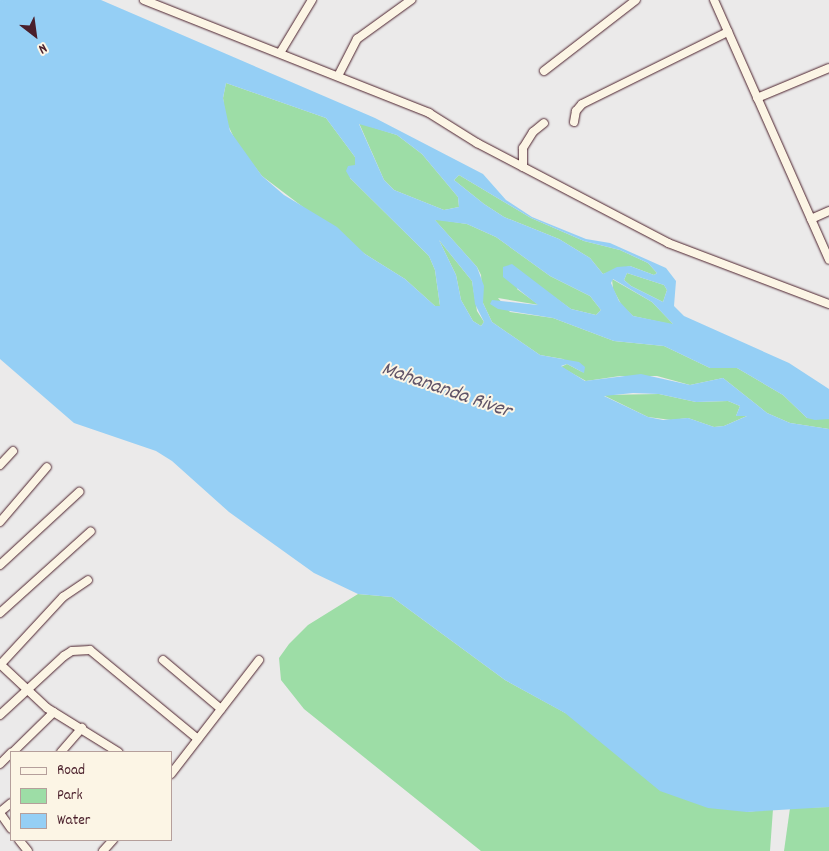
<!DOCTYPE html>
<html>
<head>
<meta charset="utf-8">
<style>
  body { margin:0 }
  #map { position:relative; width:829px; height:851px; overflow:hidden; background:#ebeaea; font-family:Dekko,sans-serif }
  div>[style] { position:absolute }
  .green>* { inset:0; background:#9ddda6 }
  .water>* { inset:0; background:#95cff5 }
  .roads { filter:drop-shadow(0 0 1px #4a1f2b) drop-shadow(0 0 1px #4a1f2b) }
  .street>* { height:8px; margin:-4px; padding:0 4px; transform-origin:4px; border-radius:4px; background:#fcf5e5 }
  span { translate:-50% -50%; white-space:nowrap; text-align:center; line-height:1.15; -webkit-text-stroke:4px #fcf5e5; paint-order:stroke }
  .water-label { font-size:21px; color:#605468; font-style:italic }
  .legend { position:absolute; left:10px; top:751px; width:162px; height:90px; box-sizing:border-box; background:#fcf5e5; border:1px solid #b59f9b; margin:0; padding:6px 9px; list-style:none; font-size:15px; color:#4a1f2b }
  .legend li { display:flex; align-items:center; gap:10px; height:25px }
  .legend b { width:25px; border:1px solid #b59f9b }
  .north { position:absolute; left:10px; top:10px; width:50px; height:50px; -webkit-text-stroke:4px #fcf5e5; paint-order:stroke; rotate:150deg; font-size:14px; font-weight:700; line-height:20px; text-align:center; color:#4a1f2b }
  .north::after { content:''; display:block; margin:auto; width:18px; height:22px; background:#4a1f2b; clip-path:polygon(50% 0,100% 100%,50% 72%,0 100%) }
</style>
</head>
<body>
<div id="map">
  <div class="green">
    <div style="clip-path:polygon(226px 83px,326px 118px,355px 157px,356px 165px,350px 178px,429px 256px,435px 270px,440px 306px,435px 306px,405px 279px,365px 254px,262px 176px,236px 142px,226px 121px,223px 98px)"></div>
    <div style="clip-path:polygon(359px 123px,397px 135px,422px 154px,458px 197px,459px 207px,444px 210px,394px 190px,384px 180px)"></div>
    <div style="clip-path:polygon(459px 175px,531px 218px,584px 241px,620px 250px,648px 263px,657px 273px,654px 275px,630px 266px,603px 274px,590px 258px,559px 239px,504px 217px,484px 204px,454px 180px)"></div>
    <div style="clip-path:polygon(434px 219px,467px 224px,496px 237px,550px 276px,590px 296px,601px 310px,596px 315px,571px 309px,525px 276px,517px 289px,539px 305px,498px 298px,510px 312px,553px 318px,614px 341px,664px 346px,710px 368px,737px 368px,783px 395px,807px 418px,829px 419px,829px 429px,790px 423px,767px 413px,723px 378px,690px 385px,657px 376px,620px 376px,586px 381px,561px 367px,567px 364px,584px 373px,563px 359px,540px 355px,492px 322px,483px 303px,481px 275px,477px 267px)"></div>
    <div style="clip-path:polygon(439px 240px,472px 281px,477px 311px,484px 322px,481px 326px,473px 321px,461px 300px,456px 275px)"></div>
    <div style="clip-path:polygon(627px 273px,664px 285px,667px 290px,663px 302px,631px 286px,624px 280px)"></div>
    <div style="clip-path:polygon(612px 279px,652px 302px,674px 325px,633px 316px,622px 306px,613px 289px)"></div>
    <div style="clip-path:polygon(659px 394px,696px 402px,728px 401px,740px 406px,736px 416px,749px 415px,724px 426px,714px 427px,688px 418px,671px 420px,648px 417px,603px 395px)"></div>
    <div style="clip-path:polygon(358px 594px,392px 597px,505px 680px,747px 812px,773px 809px,770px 851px,481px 851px,304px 709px,281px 680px,279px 658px,289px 644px,308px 625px)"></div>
    <div style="clip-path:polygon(829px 807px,829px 851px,784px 851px,790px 808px)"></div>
  </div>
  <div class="water">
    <div style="clip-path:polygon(evenodd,0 0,101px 0,375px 118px,483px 174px,506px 200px,532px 217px,586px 239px,610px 243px,666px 268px,676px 281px,674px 306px,684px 316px,789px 363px,829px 389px,829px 419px,815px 420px,807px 418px,783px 395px,737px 368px,710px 368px,664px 346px,614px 341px,553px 318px,498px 309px,490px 304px,492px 300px,538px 305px,503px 277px,503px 267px,512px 264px,571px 309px,596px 315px,601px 310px,590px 296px,550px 276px,496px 237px,467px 224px,435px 220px,477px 267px,484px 286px,483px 303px,492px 322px,540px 355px,579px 362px,585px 367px,584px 373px,567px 364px,561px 366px,585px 381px,641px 374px,690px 385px,723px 378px,767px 413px,790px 423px,829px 429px,829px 807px,747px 812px,708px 808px,660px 791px,565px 713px,505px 680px,392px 597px,358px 594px,314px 573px,229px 512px,172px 461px,156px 451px,74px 423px,0 359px,0 0,226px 83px,326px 118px,355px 157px,355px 165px,348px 166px,346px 171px,350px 178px,429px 256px,435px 270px,440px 306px,435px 306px,405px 279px,365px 254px,337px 227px,284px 195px,262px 176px,230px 131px,223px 98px,226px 83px,0 0,359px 124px,397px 135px,422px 154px,458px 197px,459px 207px,444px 210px,394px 190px,384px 180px,359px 124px,0 0,459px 175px,531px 218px,584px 241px,620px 250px,648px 263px,657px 273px,654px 275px,630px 266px,617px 267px,603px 274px,590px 258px,559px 239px,504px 217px,484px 204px,454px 180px,459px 175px,0 0,439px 240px,472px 281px,475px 304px,484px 322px,481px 326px,473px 321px,461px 300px,456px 275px,439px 240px,0 0,627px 273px,664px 285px,667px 290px,663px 302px,631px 286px,624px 280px,627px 273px,0 0,613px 279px,652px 302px,673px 324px,633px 316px,619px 301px,611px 283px,613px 279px,0 0,633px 393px,659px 394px,696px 402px,728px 401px,740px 406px,736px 416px,747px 416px,724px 426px,714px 427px,688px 418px,663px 420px,648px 417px,604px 396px,633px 393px)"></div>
  </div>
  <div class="roads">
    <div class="street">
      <div style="left:144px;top:0;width:307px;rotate:21.6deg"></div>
      <div style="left:429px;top:113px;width:57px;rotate:32deg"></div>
      <div style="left:477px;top:143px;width:216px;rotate:27.6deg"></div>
      <div style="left:668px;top:243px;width:172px;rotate:20.8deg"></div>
      <div style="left:714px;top:0;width:284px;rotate:66.1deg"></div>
      <div style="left:280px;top:53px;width:62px;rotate:-58.9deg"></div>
      <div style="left:544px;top:71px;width:116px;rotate:-37.7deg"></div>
      <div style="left:338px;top:76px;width:42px;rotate:-62.8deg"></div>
      <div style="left:357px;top:39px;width:67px;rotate:-35.8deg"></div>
      <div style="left:757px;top:98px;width:78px;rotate:-22.6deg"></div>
      <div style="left:574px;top:122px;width:11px;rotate:-80deg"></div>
      <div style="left:576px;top:111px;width:9px;rotate:-49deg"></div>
      <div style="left:582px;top:104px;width:163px;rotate:-26.3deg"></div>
      <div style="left:523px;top:167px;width:19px;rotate:-90deg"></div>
      <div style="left:523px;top:148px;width:19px;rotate:-58deg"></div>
      <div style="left:533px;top:132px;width:14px;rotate:-39deg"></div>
      <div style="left:811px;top:219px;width:20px;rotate:-24deg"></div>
      <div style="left:0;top:465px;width:19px;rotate:-47deg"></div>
      <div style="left:0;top:522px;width:72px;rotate:-49.5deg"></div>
      <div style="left:0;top:565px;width:108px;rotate:-42.7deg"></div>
      <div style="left:0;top:613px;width:122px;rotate:-42deg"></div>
      <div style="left:163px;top:660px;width:76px;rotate:40.2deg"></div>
      <div style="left:0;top:664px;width:64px;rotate:43.1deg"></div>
      <div style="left:47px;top:708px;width:84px;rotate:31.8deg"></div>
      <div style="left:0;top:665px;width:93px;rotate:-47.2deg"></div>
      <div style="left:63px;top:597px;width:30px;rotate:-34deg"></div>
      <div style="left:0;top:715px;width:87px;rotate:-42.7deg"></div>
      <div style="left:64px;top:656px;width:9px;rotate:-32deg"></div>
      <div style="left:72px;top:651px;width:18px;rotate:-3deg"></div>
      <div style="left:90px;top:650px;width:140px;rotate:39.5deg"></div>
      <div style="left:13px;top:752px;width:57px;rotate:-44.3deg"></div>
      <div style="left:61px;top:752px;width:32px;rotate:-49deg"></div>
      <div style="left:0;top:764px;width:16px;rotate:-45deg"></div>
      <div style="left:171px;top:774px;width:144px;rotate:-52.3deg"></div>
      <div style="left:0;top:812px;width:14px;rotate:-39deg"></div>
      <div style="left:0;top:813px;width:19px;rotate:55deg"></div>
      <div style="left:19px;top:840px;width:14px;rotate:51deg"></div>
      <div style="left:103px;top:851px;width:15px;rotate:-48deg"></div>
    </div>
  </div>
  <div class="water-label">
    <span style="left:446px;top:391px;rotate:19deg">Mahananda River</span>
  </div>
  <ul class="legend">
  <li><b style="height:6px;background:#fcf5e5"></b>Road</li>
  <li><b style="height:14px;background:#9ddda6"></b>Park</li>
  <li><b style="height:14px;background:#95cff5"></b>Water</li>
  </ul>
  <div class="north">N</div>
</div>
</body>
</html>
